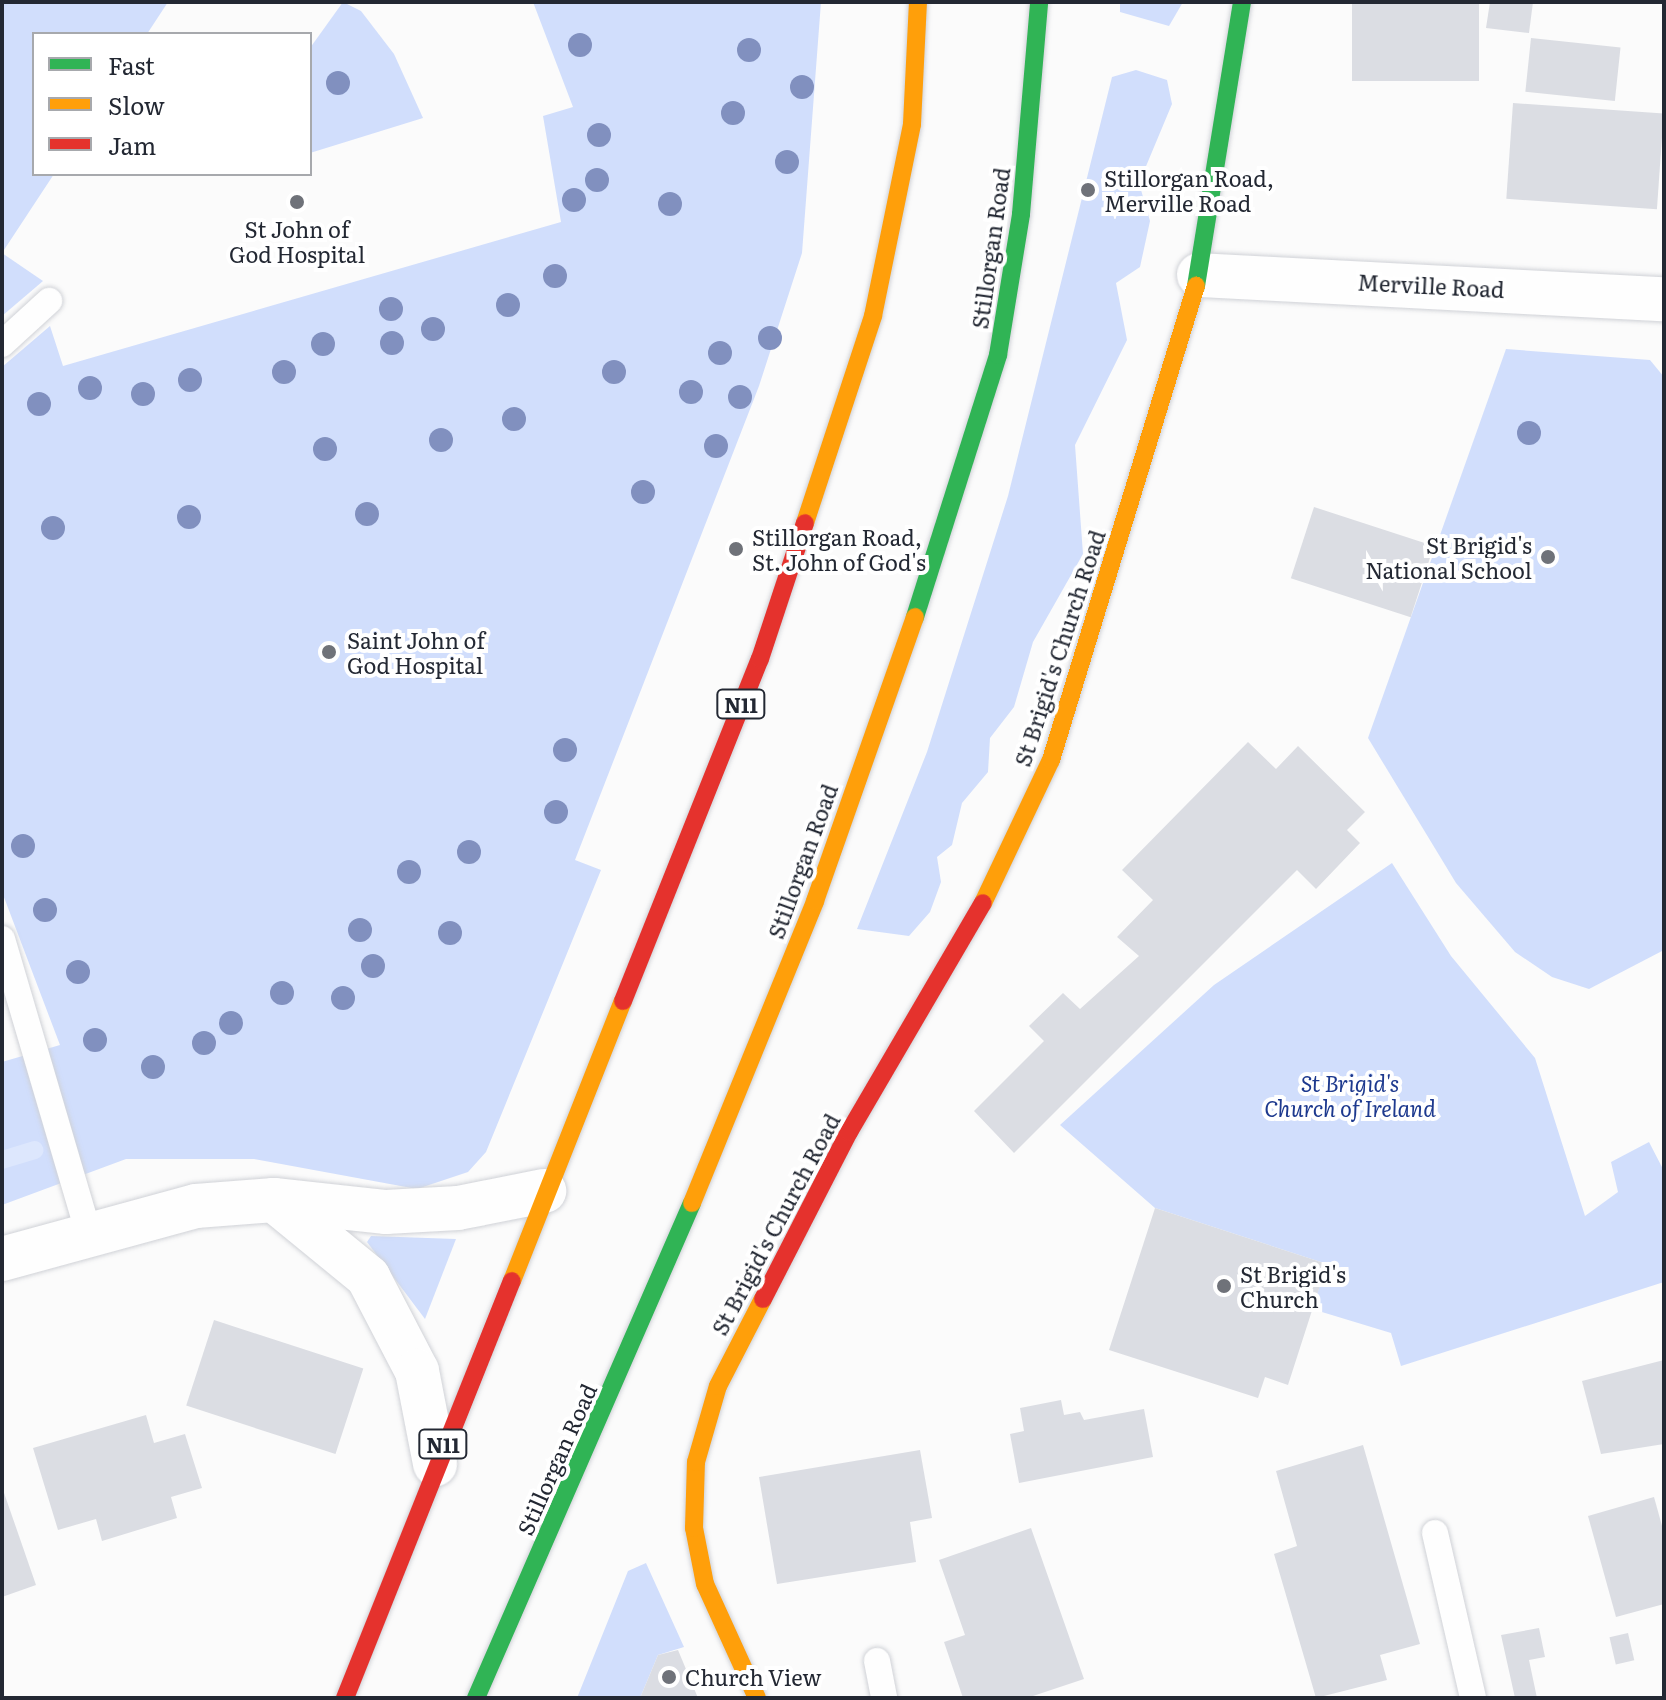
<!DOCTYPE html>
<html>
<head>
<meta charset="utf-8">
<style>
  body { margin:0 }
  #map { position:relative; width:1666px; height:1700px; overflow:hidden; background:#fbfbfb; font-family:Literata,serif }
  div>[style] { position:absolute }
  .green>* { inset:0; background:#d1defc }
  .stream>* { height:18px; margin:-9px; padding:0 9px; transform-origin:9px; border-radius:9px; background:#dde7fd }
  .building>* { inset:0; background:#dbdde3; transform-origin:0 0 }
  .roads { filter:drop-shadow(0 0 2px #d0d2d7) drop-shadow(0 0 2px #d0d2d7) }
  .lane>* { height:26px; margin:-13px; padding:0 13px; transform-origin:13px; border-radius:13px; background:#fefefe }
  .street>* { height:44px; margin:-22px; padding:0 22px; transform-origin:22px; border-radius:22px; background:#fefefe }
  .fast>* { height:18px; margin:-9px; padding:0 9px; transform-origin:9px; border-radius:9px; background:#30b455 }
  .slow>* { height:18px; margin:-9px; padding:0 9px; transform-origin:9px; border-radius:9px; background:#ff9f0a }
  .jam>* { height:18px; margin:-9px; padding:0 9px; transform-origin:9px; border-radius:9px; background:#e5322d }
  .trees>* { width:24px; height:24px; margin:-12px; border-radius:50%; background:#8190bf }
  .dots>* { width:22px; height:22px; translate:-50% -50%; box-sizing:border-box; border:4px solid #fff; border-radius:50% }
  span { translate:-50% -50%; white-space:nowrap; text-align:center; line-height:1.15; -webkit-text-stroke:8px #fff; paint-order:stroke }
  .shield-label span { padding:2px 6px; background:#fff; border:2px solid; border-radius:6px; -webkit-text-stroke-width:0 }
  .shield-label { font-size:20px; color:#232833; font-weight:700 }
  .poi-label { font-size:22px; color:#232833 }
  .left { translate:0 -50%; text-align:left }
  .right { translate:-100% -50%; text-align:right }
  .street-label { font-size:22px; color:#232833 }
  .park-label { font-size:22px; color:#1d398e; font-style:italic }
  .frame { position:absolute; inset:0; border:4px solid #232833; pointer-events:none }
  .legend { position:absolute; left:32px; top:32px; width:280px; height:144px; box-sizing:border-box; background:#fff; border:2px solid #a7a9ad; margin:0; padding:10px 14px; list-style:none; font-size:24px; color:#232833 }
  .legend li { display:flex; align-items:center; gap:16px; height:40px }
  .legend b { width:40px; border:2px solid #a7a9ad }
</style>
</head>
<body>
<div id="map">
  <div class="green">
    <div style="clip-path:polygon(2px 2px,168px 2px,147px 34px,34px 34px,34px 174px,54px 174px,2px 253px)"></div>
    <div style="clip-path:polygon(343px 2px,361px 11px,394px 54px,423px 118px,310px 153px,310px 48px)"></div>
    <div style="clip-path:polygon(533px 2px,821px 2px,802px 253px,759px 386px,575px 860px,601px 870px,486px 1152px,468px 1172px,417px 1189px,254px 1159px,126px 1159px,2px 1205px,2px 1062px,60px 1045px,2px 892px,2px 367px,50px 326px,63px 366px,561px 222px,543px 116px,573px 107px)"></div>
    <div style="clip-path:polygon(1120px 2px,1183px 2px,1169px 26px,1120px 12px)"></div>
    <div style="clip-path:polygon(1136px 70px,1167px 80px,1172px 104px,1139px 183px,1150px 221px,1140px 267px,1116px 283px,1127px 340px,1075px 445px,1083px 554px,1033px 642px,1014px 707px,990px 738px,988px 772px,962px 803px,952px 845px,937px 857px,941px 882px,930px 912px,909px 936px,857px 929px,927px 752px,1008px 496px,1112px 77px)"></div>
    <div style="clip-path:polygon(2px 253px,43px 281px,2px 316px)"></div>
    <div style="clip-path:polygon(1506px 349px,1650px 360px,1664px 377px,1664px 950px,1589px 989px,1552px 977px,1515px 952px,1456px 883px,1368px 738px)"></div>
    <div style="clip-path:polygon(1392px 863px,1451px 956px,1535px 1058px,1585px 1216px,1618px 1192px,1611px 1162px,1649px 1142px,1664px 1171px,1664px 1282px,1401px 1366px,1391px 1333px,1312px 1309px,1327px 1264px,1155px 1208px,1060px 1125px,1214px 985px)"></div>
    <div style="clip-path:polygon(371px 1236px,456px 1239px,425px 1319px,367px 1242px)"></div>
    <div style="clip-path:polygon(646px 1563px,684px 1647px,658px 1655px,640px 1698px,577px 1698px,628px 1571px)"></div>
  </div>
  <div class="stream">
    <div style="left:2px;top:1160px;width:34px;rotate:-17deg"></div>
  </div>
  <div class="building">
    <div style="left:1352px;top:2px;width:127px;height:79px"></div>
    <div style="clip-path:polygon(1490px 2px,1533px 2px,1529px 33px,1486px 28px)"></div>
    <div style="left:1531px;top:38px;width:90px;height:54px;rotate:6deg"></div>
    <div style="left:1513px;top:103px;width:151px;height:96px;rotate:4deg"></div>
    <div style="left:1314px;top:507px;width:126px;height:75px;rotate:18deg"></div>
    <div style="clip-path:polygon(1248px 742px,1276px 769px,1298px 746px,1365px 812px,1347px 830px,1360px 843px,1316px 889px,1297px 870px,1014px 1153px,974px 1111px,1044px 1041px,1029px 1026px,1063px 993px,1080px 1009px,1139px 956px,1117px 937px,1153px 900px,1122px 870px)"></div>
    <div style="clip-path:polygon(1155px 1208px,1327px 1264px,1288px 1385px,1265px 1377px,1258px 1398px,1109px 1350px)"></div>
    <div style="left:214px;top:1320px;width:157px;height:90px;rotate:18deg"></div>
    <div style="clip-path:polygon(1664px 1360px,1664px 1444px,1601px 1454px,1582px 1381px)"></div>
    <div style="clip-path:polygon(1061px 1400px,1064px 1415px,1080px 1412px,1084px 1420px,1144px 1409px,1153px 1457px,1019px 1483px,1010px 1434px,1024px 1431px,1020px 1408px)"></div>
    <div style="clip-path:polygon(146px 1415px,154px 1443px,185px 1434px,202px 1488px,171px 1497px,177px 1518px,102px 1541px,96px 1519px,58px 1530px,33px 1448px)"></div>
    <div style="clip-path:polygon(1363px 1445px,1420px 1644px,1380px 1655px,1387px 1680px,1316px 1698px,1274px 1554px,1297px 1546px,1276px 1471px)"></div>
    <div style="clip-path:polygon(920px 1450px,932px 1518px,910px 1522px,916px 1562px,777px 1584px,759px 1477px)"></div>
    <div style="clip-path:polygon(2px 1487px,36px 1585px,2px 1597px)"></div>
    <div style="clip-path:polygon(1654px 1497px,1664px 1533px,1664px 1604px,1616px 1617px,1588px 1516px)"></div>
    <div style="clip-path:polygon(1031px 1528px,1084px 1679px,1027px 1698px,963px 1698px,944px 1642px,965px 1635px,939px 1560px)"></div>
    <div style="clip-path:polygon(1539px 1628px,1545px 1657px,1529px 1660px,1537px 1698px,1515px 1698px,1501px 1635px)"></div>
    <div style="left:1628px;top:1633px;width:28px;height:19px;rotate:77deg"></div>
    <div style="clip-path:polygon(678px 1650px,698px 1698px,640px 1698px,658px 1655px)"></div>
  </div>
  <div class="roads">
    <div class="lane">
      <div style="left:2px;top:344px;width:64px;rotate:-42.5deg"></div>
      <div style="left:2px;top:939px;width:305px;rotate:73.6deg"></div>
      <div style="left:1435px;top:1533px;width:169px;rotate:77deg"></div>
      <div style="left:877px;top:1661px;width:38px;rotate:79deg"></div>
    </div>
    <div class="street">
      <div style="left:1199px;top:275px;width:466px;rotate:3deg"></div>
      <div style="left:274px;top:1200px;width:122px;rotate:39.3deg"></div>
      <div style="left:368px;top:1277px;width:106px;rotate:62.5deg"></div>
      <div style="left:417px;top:1371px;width:95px;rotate:79deg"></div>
      <div style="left:2px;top:1259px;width:201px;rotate:-15.3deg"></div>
      <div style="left:196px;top:1206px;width:78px;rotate:-4.4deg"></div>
      <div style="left:274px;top:1200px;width:113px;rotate:6.1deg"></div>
      <div style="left:386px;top:1212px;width:72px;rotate:-3.2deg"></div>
      <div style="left:458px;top:1208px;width:88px;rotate:-11.2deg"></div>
    </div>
    <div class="fast">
      <div style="left:1196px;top:286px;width:288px;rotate:-80.8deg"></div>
      <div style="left:915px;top:617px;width:275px;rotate:-72.4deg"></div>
      <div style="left:998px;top:355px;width:143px;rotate:-80.7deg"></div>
      <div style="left:1021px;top:214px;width:213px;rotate:-85.1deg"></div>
      <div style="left:476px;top:1698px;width:540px;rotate:-66.43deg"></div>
    </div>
    <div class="slow">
      <div style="left:805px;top:523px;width:218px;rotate:-71.8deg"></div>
      <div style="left:873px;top:316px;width:196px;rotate:-78.5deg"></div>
      <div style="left:912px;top:124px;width:122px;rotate:-87.2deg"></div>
      <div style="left:983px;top:903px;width:158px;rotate:-64.6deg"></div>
      <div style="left:1051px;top:760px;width:496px;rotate:-73deg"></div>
      <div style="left:692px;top:1203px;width:326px;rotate:-67.8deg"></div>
      <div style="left:815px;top:901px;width:301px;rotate:-70.6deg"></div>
      <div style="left:512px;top:1281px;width:301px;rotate:-68.4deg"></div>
      <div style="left:757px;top:1698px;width:125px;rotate:-114.5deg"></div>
      <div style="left:705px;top:1584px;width:57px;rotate:-101.1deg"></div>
      <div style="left:694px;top:1528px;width:66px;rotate:-88.3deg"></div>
      <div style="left:696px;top:1462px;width:79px;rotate:-73.9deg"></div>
      <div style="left:718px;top:1386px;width:98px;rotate:-62.7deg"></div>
    </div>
    <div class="jam">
      <div style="left:623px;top:1001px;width:368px;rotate:-68.2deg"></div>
      <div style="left:760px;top:659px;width:143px;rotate:-71.7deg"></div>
      <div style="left:763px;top:1299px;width:188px;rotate:-62.8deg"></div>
      <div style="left:849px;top:1132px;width:265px;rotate:-59.7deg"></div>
      <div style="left:345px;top:1698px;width:449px;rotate:-68.2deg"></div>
    </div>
  </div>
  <div class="trees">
    <div style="left:580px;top:45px"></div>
    <div style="left:749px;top:50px"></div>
    <div style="left:338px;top:83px"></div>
    <div style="left:802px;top:87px"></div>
    <div style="left:733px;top:113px"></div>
    <div style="left:599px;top:135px"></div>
    <div style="left:787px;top:162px"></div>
    <div style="left:597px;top:180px"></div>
    <div style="left:574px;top:200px"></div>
    <div style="left:670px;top:204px"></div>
    <div style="left:555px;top:276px"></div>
    <div style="left:508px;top:305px"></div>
    <div style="left:391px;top:309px"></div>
    <div style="left:433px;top:329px"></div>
    <div style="left:770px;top:338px"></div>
    <div style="left:392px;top:343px"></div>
    <div style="left:323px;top:344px"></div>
    <div style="left:720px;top:353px"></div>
    <div style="left:284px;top:372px"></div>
    <div style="left:614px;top:372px"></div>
    <div style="left:190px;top:380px"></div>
    <div style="left:90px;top:388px"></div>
    <div style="left:691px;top:392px"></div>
    <div style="left:143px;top:394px"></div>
    <div style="left:740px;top:397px"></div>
    <div style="left:39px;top:404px"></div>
    <div style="left:514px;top:419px"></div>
    <div style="left:1529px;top:433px"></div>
    <div style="left:441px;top:440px"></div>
    <div style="left:716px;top:446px"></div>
    <div style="left:325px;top:449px"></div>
    <div style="left:643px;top:492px"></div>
    <div style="left:367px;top:514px"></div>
    <div style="left:189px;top:517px"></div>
    <div style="left:53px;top:528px"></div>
    <div style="left:565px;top:750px"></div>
    <div style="left:556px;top:812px"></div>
    <div style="left:23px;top:846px"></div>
    <div style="left:469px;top:852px"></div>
    <div style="left:409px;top:872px"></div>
    <div style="left:45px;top:910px"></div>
    <div style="left:360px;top:930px"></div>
    <div style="left:450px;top:933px"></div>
    <div style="left:373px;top:966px"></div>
    <div style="left:78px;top:972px"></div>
    <div style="left:282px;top:993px"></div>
    <div style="left:343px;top:998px"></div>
    <div style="left:231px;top:1023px"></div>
    <div style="left:95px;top:1040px"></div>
    <div style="left:204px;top:1043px"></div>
    <div style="left:153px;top:1067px"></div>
  </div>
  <div class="dots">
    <div style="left:1088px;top:190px;background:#6f7279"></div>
    <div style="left:297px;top:202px;background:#6f7279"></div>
    <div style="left:736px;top:549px;background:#6f7279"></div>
    <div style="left:1548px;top:557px;background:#6f7279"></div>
    <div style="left:329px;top:652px;background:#6f7279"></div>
    <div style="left:1224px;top:1286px;background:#6f7279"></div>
    <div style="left:669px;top:1677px;background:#6f7279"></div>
  </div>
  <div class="shield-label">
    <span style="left:741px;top:704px">N11</span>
    <span style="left:443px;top:1444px">N11</span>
  </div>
  <div class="poi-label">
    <span class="left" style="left:1104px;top:190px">Stillorgan Road,<br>Merville Road</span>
    <span style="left:297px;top:241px">St John of<br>God Hospital</span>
    <span class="left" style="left:752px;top:549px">Stillorgan Road,<br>St. John of God's</span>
    <span class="right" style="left:1532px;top:557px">St Brigid's<br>National School</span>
    <span class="left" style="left:347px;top:652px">Saint John of<br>God Hospital</span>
    <span class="left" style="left:1240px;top:1286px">St Brigid's<br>Church</span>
    <span class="left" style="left:685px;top:1677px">Church View</span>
  </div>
  <div class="street-label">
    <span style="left:990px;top:248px;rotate:-82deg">Stillorgan Road</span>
    <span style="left:1431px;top:285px;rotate:3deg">Merville Road</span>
    <span style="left:1059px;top:648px;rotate:-72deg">St Brigid's Church Road</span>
    <span style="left:802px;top:861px;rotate:-70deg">Stillorgan Road</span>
    <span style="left:775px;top:1224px;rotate:-62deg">St Brigid's Church Road</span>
    <span style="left:556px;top:1459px;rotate:-66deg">Stillorgan Road</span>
  </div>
  <div class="park-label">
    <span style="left:1350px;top:1095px">St Brigid's<br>Church of Ireland</span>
  </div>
  <div class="frame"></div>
  <ul class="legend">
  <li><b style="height:10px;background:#30b455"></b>Fast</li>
  <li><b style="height:10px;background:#ff9f0a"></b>Slow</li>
  <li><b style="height:10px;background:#e5322d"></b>Jam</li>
  </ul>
</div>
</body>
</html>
